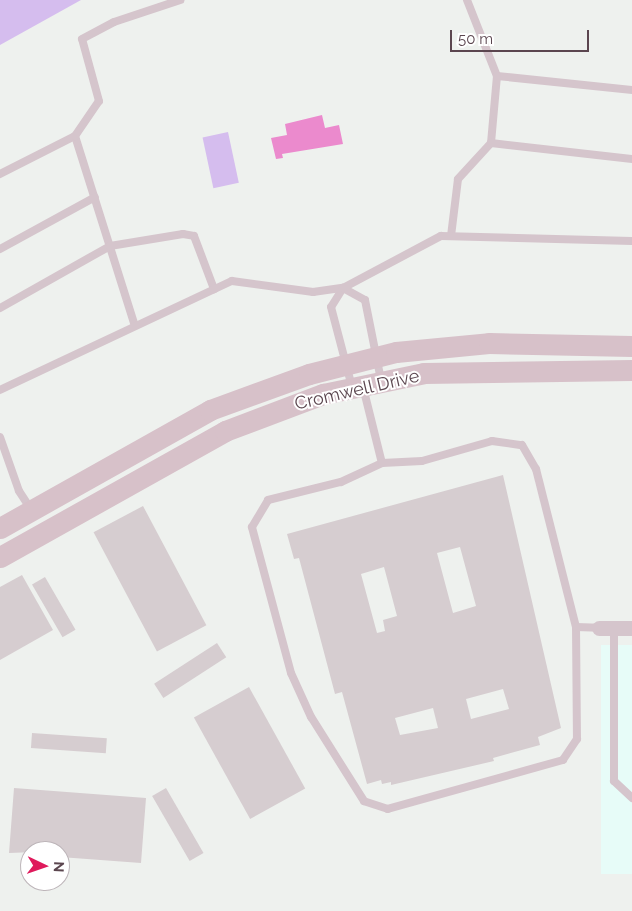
<!DOCTYPE html>
<html>
<head>
<meta charset="utf-8">
<style>
  body { margin:0 }
  #map { position:relative; width:632px; height:911px; overflow:hidden; background:#eef1ee; font-family:Raleway,sans-serif }
  div>[style] { position:absolute }
  .commercial>* { inset:0; background:#e7fcf8; transform-origin:0 0 }
  .green>* { inset:0; background:#d5bdee; transform-origin:0 0 }
  .water>* { inset:0; background:#eb8acd }
  .building>* { inset:0; background:#d6cdd0; transform-origin:0 0 }
  .lane>* { height:8px; margin:-4px; padding:0 4px; transform-origin:4px; border-radius:4px; background:#d5c5cc }
  .street>* { height:15px; margin:-7.5px; padding:0 7.5px; transform-origin:7.5px; border-radius:7.5px; background:#d5c5cc }
  .secondary>* { height:21px; margin:-10.5px; padding:0 10.5px; transform-origin:10.5px; border-radius:10.5px; background:#d7c1c9 }
  span { translate:-50% -50%; white-space:nowrap; text-align:center; line-height:1.15; -webkit-text-stroke:4px #fff; paint-order:stroke }
  .street-label { font-size:18px; color:#5b464f }
  .north { position:absolute; left:20px; top:841px; width:50px; height:50px; box-sizing:border-box; background:#fff; border:1px solid #bdb5b9; border-radius:50%; rotate:93deg; font-size:14px; font-weight:700; line-height:20px; text-align:center; color:#5b464f }
  .north::after { content:''; display:block; margin:auto; width:18px; height:22px; background:#df1a5c; clip-path:polygon(50% 0,100% 100%,50% 72%,0 100%) }
  .scale { position:absolute; left:450px; top:30px; width:139px; height:22px; box-sizing:border-box; border:2px solid #5b464f; border-top:0; padding-left:6px; font-size:15px; line-height:18px; white-space:nowrap; color:#5b464f; -webkit-text-stroke:4px #fff; paint-order:stroke }
</style>
</head>
<body>
<div id="map">
  <div class="commercial">
    <div style="left:601px;top:645px;width:31px;height:229px"></div>
  </div>
  <div class="green">
    <div style="clip-path:polygon(0 0,81px 0,0 45px)"></div>
    <div style="left:228px;top:132px;width:52px;height:26px;rotate:78deg"></div>
  </div>
  <div class="water">
    <div style="clip-path:polygon(322px 115px,325px 128px,339px 125px,343px 144px,282px 154px,283px 158px,276px 159px,271px 138px,287px 135px,285px 124px)"></div>
  </div>
  <div class="building">
    <div style="clip-path:polygon(evenodd,503px 475px,561px 728px,538px 737px,540px 745px,493px 758px,494px 761px,391px 785px,391px 782px,382px 784px,381px 780px,367px 784px,342px 692px,335px 694px,299px 558px,294px 559px,287px 534px,503px 475px,460px 547px,476px 606px,453px 613px,437px 553px,460px 547px,503px 475px,384px 567px,397px 616px,383px 620px,385px 631px,377px 633px,361px 574px,384px 567px,503px 475px,503px 689px,509px 709px,471px 719px,466px 699px,503px 689px,503px 475px,433px 708px,438px 728px,400px 735px,395px 718px,433px 708px)"></div>
    <div style="left:143px;top:506px;width:135px;height:56px;rotate:62deg"></div>
    <div style="clip-path:polygon(22px 575px,53px 630px,0 660px,0 587px)"></div>
    <div style="left:45px;top:577px;width:61px;height:15px;rotate:60deg"></div>
    <div style="left:217px;top:643px;width:17px;height:75px;rotate:57deg"></div>
    <div style="left:249px;top:687px;width:116px;height:63px;rotate:61deg"></div>
    <div style="left:32px;top:733px;width:75px;height:15px;rotate:4deg"></div>
    <div style="clip-path:polygon(14px 788px,146px 798px,141px 863px,60px 857px,60px 851px,9px 853px)"></div>
    <div style="left:166px;top:788px;width:75px;height:16px;rotate:60deg"></div>
  </div>
  <div class="lane">
    <div style="left:467px;top:0;width:82px;rotate:68.5deg"></div>
    <div style="left:497px;top:76px;width:136px;rotate:5.9deg"></div>
    <div style="left:75px;top:136px;width:199px;rotate:72.5deg"></div>
    <div style="left:491px;top:143px;width:67px;rotate:-84.9deg"></div>
    <div style="left:0;top:174px;width:84px;rotate:-26.9deg"></div>
    <div style="left:75px;top:136px;width:42px;rotate:-55.6deg"></div>
    <div style="left:99px;top:101px;width:64px;rotate:-105.3deg"></div>
    <div style="left:82px;top:39px;width:36px;rotate:-28deg"></div>
    <div style="left:114px;top:22px;width:70px;rotate:-18.4deg"></div>
    <div style="left:451px;top:236px;width:57px;rotate:-83deg"></div>
    <div style="left:458px;top:179px;width:49px;rotate:-47.5deg"></div>
    <div style="left:491px;top:143px;width:142px;rotate:6.5deg"></div>
    <div style="left:0;top:249px;width:108px;rotate:-28.7deg"></div>
    <div style="left:343px;top:288px;width:25px;rotate:29deg"></div>
    <div style="left:365px;top:300px;width:82px;rotate:78.7deg"></div>
    <div style="left:343px;top:288px;width:22px;rotate:122deg"></div>
    <div style="left:331px;top:307px;width:83px;rotate:75.3deg"></div>
    <div style="left:0;top:308px;width:126px;rotate:-29.4deg"></div>
    <div style="left:110px;top:246px;width:74px;rotate:-9.3deg"></div>
    <div style="left:183px;top:234px;width:11px;rotate:10deg"></div>
    <div style="left:194px;top:236px;width:57px;rotate:69.3deg"></div>
    <div style="left:363px;top:387px;width:78px;rotate:76deg"></div>
    <div style="left:0;top:390px;width:256px;rotate:-25.2deg"></div>
    <div style="left:232px;top:281px;width:82px;rotate:7.7deg"></div>
    <div style="left:313px;top:292px;width:30px;rotate:-8deg"></div>
    <div style="left:343px;top:288px;width:111px;rotate:-28deg"></div>
    <div style="left:441px;top:236px;width:191px;rotate:1.5deg"></div>
    <div style="left:0;top:437px;width:57px;rotate:70.6deg"></div>
    <div style="left:19px;top:491px;width:20px;rotate:57deg"></div>
    <div style="left:576px;top:627px;width:112px;rotate:89.5deg"></div>
    <div style="left:577px;top:739px;width:25px;rotate:124deg"></div>
    <div style="left:563px;top:760px;width:182px;rotate:164.4deg"></div>
    <div style="left:388px;top:809px;width:25px;rotate:-162deg"></div>
    <div style="left:364px;top:801px;width:99px;rotate:-122.2deg"></div>
    <div style="left:311px;top:717px;width:48px;rotate:-114.4deg"></div>
    <div style="left:291px;top:673px;width:151px;rotate:-105deg"></div>
    <div style="left:252px;top:527px;width:31px;rotate:-59deg"></div>
    <div style="left:268px;top:500px;width:75px;rotate:-13.9deg"></div>
    <div style="left:341px;top:482px;width:45px;rotate:-24.9deg"></div>
    <div style="left:382px;top:463px;width:40px;rotate:-2.9deg"></div>
    <div style="left:422px;top:461px;width:73px;rotate:-15.9deg"></div>
    <div style="left:492px;top:441px;width:30px;rotate:8deg"></div>
    <div style="left:522px;top:445px;width:28px;rotate:60deg"></div>
    <div style="left:536px;top:469px;width:163px;rotate:75.8deg"></div>
    <div style="left:576px;top:627px;width:23px;rotate:2deg"></div>
    <div style="left:614px;top:628px;width:153px;rotate:90deg"></div>
    <div style="left:614px;top:781px;width:25px;rotate:43deg"></div>
  </div>
  <div class="street">
    <div style="left:599px;top:628px;width:33px"></div>
  </div>
  <div class="secondary">
    <div style="left:0;top:528px;width:241px;rotate:-29.3deg"></div>
    <div style="left:210px;top:410px;width:105px;rotate:-20deg"></div>
    <div style="left:309px;top:374px;width:90px;rotate:-14.2deg"></div>
    <div style="left:396px;top:352px;width:93px;rotate:-5.5deg"></div>
    <div style="left:489px;top:343px;width:143px;rotate:1.2deg"></div>
    <div style="left:0;top:557px;width:258px;rotate:-29.2deg"></div>
    <div style="left:225px;top:431px;width:105px;rotate:-20.7deg"></div>
    <div style="left:323px;top:394px;width:103px;rotate:-11.7deg"></div>
    <div style="left:424px;top:373px;width:208px;rotate:-0.8deg"></div>
  </div>
  <div class="street-label">
    <span style="left:357px;top:390px;rotate:-13deg">Cromwell Drive</span>
  </div>
  <div class="north">N</div>
  <div class="scale">50 m</div>
</div>
</body>
</html>
